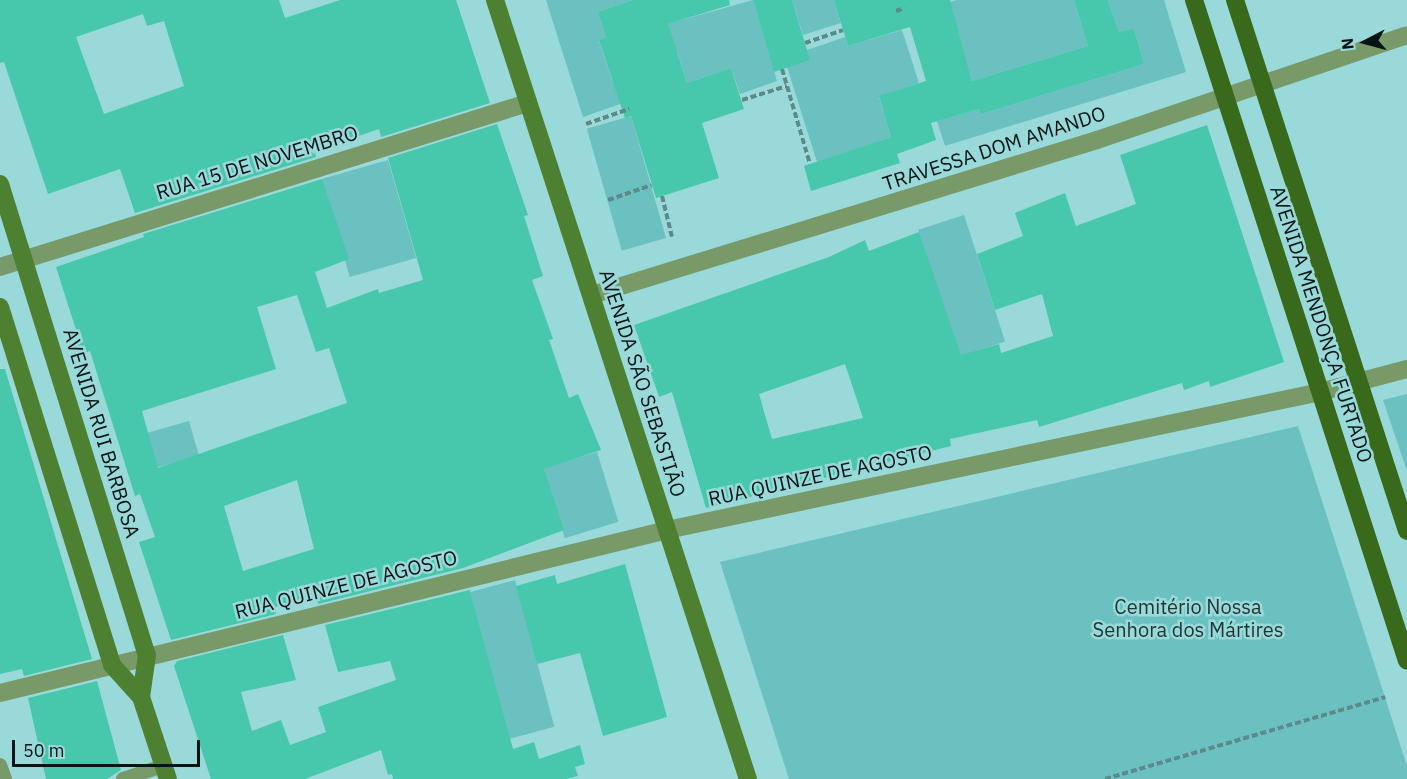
<!DOCTYPE html>
<html>
<head>
<meta charset="utf-8">
<style>
  body { margin:0 }
  #map { position:relative; width:1407px; height:779px; overflow:hidden; background:#9ad9d9; font-family:"IBM Plex Sans",sans-serif }
  div>[style] { position:absolute }
  .green>* { inset:0; background:#6bc0c0; transform-origin:0 0 }
  .building>* { inset:0; background:#47c7ab }
  .path>* { height:4px; margin-top:-2px; transform-origin:0; background:repeating-linear-gradient(90deg,#5c8a8a 0 6px,transparent 0 9px) }
  .service>* { height:14px; margin:-7px; padding:0 7px; transform-origin:7px; border-radius:7px; background:#789968 }
  .minor>* { height:18px; margin:-9px; padding:0 9px; transform-origin:9px; border-radius:9px; background:#789968 }
  .tertiary>* { height:18px; margin:-9px; padding:0 9px; transform-origin:9px; border-radius:9px; background:#789968 }
  .secondary>* { height:18px; margin:-9px; padding:0 9px; transform-origin:9px; border-radius:9px; background:#4e8032 }
  .primary>* { height:18px; margin:-9px; padding:0 9px; transform-origin:9px; border-radius:9px; background:#39691a }
  span { translate:-50% -50%; white-space:nowrap; text-align:center; line-height:1.15; -webkit-text-stroke:5px #9ad9d9; paint-order:stroke }
  .street-label { font-size:20px; color:#001414 }
  .park-label { font-size:20px; color:#1d3535 }
  .north { position:absolute; left:1335px; top:12px; width:60px; height:60px; -webkit-text-stroke:4px #9ad9d9; paint-order:stroke; rotate:264deg; font-size:16px; font-weight:700; line-height:24px; text-align:center; color:#001414 }
  .north::after { content:''; display:block; margin:auto; width:21px; height:27px; background:#001414; clip-path:polygon(50% 0,100% 100%,50% 72%,0 100%) }
  .scale { position:absolute; left:12px; top:740px; width:188px; height:27px; box-sizing:border-box; border:3px solid #001414; border-top:0; padding-left:8px; font-size:18px; line-height:21px; white-space:nowrap; color:#001414; -webkit-text-stroke:4px #9ad9d9; paint-order:stroke }
</style>
</head>
<body>
<div id="map">
  <div class="green">
    <div style="clip-path:polygon(546px 0,633px 0,598px 12px,606px 38px,599px 41px,612px 80px,626px 102px,583px 117px)"></div>
    <div style="clip-path:polygon(753px 0,777px 81px,740px 94px,731px 68px,687px 83px,678px 54px,660px 26px)"></div>
    <div style="clip-path:polygon(792px 0,834px 0,841px 23px,803px 35px)"></div>
    <div style="clip-path:polygon(957px 0,1074px 0,1088px 46px,972px 81px,950px 2px)"></div>
    <div style="clip-path:polygon(1108px 0,1164px 0,1186px 72px,945px 146px,937px 121px,979px 109px,981px 114px,1144px 64px,1134px 28px,1119px 32px)"></div>
    <div style="clip-path:polygon(902px 30px,919px 83px,879px 97px,891px 137px,817px 162px,787px 67px,809px 60px,807px 50px,845px 37px,848px 46px)"></div>
    <div style="left:631px;top:116px;width:127px;height:46px;rotate:74deg"></div>
    <div style="left:388px;top:160px;width:102px;height:69px;rotate:74deg"></div>
    <div style="left:964px;top:215px;width:133px;height:48px;rotate:72deg"></div>
    <div style="clip-path:polygon(1407px 394px,1407px 471px,1383px 400px)"></div>
    <div style="left:189px;top:421px;width:36px;height:73px;rotate:74deg"></div>
    <div style="clip-path:polygon(1298px 426px,1407px 766px,1407px 779px,789px 779px,720px 562px)"></div>
    <div style="left:597px;top:452px;width:73px;height:56px;rotate:73deg"></div>
    <div style="left:515px;top:580px;width:152px;height:46px;rotate:75deg"></div>
  </div>
  <div class="building">
    <div style="clip-path:polygon(evenodd,0 0,279px 0,285px 18px,340px 0,456px 0,490px 103px,381px 137px,379px 129px,315px 151px,316px 157px,135px 213px,120px 169px,48px 194px,4px 62px,0 63px,0 0,143px 14px,147px 26px,164px 21px,184px 86px,104px 114px,76px 37px,143px 14px)"></div>
    <div style="clip-path:polygon(633px 0,729px 0,730px 5px,668px 24px,687px 83px,731px 68px,744px 109px,702px 123px,719px 178px,656px 198px,631px 116px,625px 118px,599px 40px,606px 38px,598px 12px)"></div>
    <div style="clip-path:polygon(753px 0,792px 0,810px 60px,774px 72px)"></div>
    <div style="clip-path:polygon(834px 0,950px 0,972px 81px,1088px 46px,1074px 0,1108px 0,1119px 32px,1134px 28px,1144px 64px,981px 114px,979px 109px,931px 123px,936px 140px,897px 154px,900px 163px,811px 191px,804px 166px,891px 137px,879px 96px,926px 81px,910px 27px,848px 46px)"></div>
    <div style="clip-path:polygon(evenodd,497px 124px,528px 215px,524px 216px,543px 276px,532px 280px,553px 339px,549px 340px,569px 398px,578px 394px,601px 450px,544px 469px,564px 530px,463px 568px,318px 604px,316px 596px,275px 607px,276px 614px,171px 640px,139px 542px,155px 537px,140px 494px,135px 496px,90px 351px,76px 356px,70px 335px,77px 333px,56px 267px,144px 237px,143px 234px,322px 179px,349px 259px,315px 272px,327px 308px,378px 289px,379px 293px,423px 280px,388px 158px,497px 124px,297px 295px,316px 352px,329px 348px,347px 403px,158px 468px,142px 411px,276px 369px,257px 307px,297px 295px,497px 124px,297px 480px,314px 549px,243px 571px,224px 506px,297px 480px)"></div>
    <div style="clip-path:polygon(evenodd,1207px 125px,1284px 362px,1210px 387px,1209px 381px,1184px 390px,1182px 383px,1039px 427px,1037px 420px,950px 439px,951px 446px,706px 508px,672px 392px,659px 397px,634px 325px,829px 257px,865px 240px,869px 251px,919px 232px,961px 355px,999px 344px,1001px 353px,1053px 336px,1042px 294px,995px 310px,977px 254px,1023px 236px,1015px 213px,1065px 193px,1076px 226px,1136px 204px,1120px 155px,1207px 125px,845px 364px,863px 418px,772px 439px,759px 394px,845px 364px)"></div>
    <div style="clip-path:polygon(0 369px,5px 369px,92px 659px,24px 676px,22px 669px,0 674px)"></div>
    <div style="clip-path:polygon(625px 564px,667px 717px,603px 736px,580px 653px,537px 664px,516px 586px,555px 575px,557px 584px)"></div>
    <div style="clip-path:polygon(470px 590px,513px 749px,534px 742px,539px 759px,580px 745px,585px 764px,575px 767px,578px 776px,566px 779px,393px 779px,392px 774px,388px 775px,381px 750px,305px 779px,211px 779px,174px 666px,177px 661px,283px 635px,296px 680px,241px 692px,252px 731px,281px 720px,290px 745px,326px 732px,318px 707px,396px 680px,390px 661px,338px 672px,325px 625px)"></div>
    <div style="clip-path:polygon(97px 681px,121px 770px,107px 779px,46px 779px,28px 698px)"></div>
  </div>
  <div class="path">
    <div style="left:896px;top:11px;width:9px;rotate:-18deg"></div>
    <div style="left:805px;top:43px;width:40px;rotate:-18.9deg"></div>
    <div style="left:782px;top:69px;width:99px;rotate:73.6deg"></div>
    <div style="left:742px;top:100px;width:47px;rotate:-17.3deg"></div>
    <div style="left:586px;top:124px;width:46px;rotate:-19.2deg"></div>
    <div style="left:662px;top:196px;width:42px;rotate:76.3deg"></div>
    <div style="left:608px;top:200px;width:46px;rotate:-18.8deg"></div>
    <div style="left:1105px;top:779px;width:292px;rotate:-16.3deg"></div>
  </div>
  <div class="service">
    <div style="left:0;top:765px;width:15px;rotate:70deg"></div>
    <div style="left:123px;top:779px;width:42px;rotate:-18deg"></div>
  </div>
  <div class="minor">
    <div style="left:0;top:267px;width:553px;rotate:-17.26deg"></div>
    <div style="left:592px;top:295px;width:528px;rotate:-17.06deg"></div>
    <div style="left:1097px;top:140px;width:327px;rotate:-18.7deg"></div>
    <div style="left:0;top:693px;width:687px;rotate:-13.73deg"></div>
  </div>
  <div class="tertiary">
    <div style="left:667px;top:530px;width:667px;rotate:-11.93deg"></div>
    <div style="left:1320px;top:392px;width:90px;rotate:-14.8deg"></div>
  </div>
  <div class="secondary">
    <div style="left:495px;top:0;width:819px;rotate:72.01deg"></div>
    <div style="left:0;top:184px;width:493px;rotate:72.7deg"></div>
    <div style="left:147px;top:655px;width:42px;rotate:98.1deg"></div>
    <div style="left:0;top:307px;width:375px;rotate:72.6deg"></div>
    <div style="left:112px;top:665px;width:43px;rotate:47.8deg"></div>
    <div style="left:141px;top:697px;width:86px;rotate:71.8deg"></div>
  </div>
  <div class="primary">
    <div style="left:1194px;top:0;width:694px;rotate:72.14deg"></div>
    <div style="left:1235px;top:0;width:558px;rotate:72.05deg"></div>
  </div>
  <div class="street-label">
    <span style="left:994px;top:148px;rotate:-18deg">TRAVESSA DOM AMANDO</span>
    <span style="left:257px;top:162px;rotate:-17deg">RUA 15 DE NOVEMBRO</span>
    <span style="left:1322px;top:324px;rotate:72deg">AVENIDA MENDONÇA FURTADO</span>
    <span style="left:643px;top:383px;rotate:72deg">AVENIDA SÃO SEBASTIÃO</span>
    <span style="left:102px;top:433px;rotate:73deg">AVENIDA RUI BARBOSA</span>
    <span style="left:820px;top:475px;rotate:-12deg">RUA QUINZE DE AGOSTO</span>
    <span style="left:346px;top:584px;rotate:-14deg">RUA QUINZE DE AGOSTO</span>
  </div>
  <div class="park-label">
    <span style="left:1188px;top:618px">Cemitério Nossa<br>Senhora dos Mártires</span>
  </div>
  <div class="north">N</div>
  <div class="scale">50 m</div>
</div>
</body>
</html>
